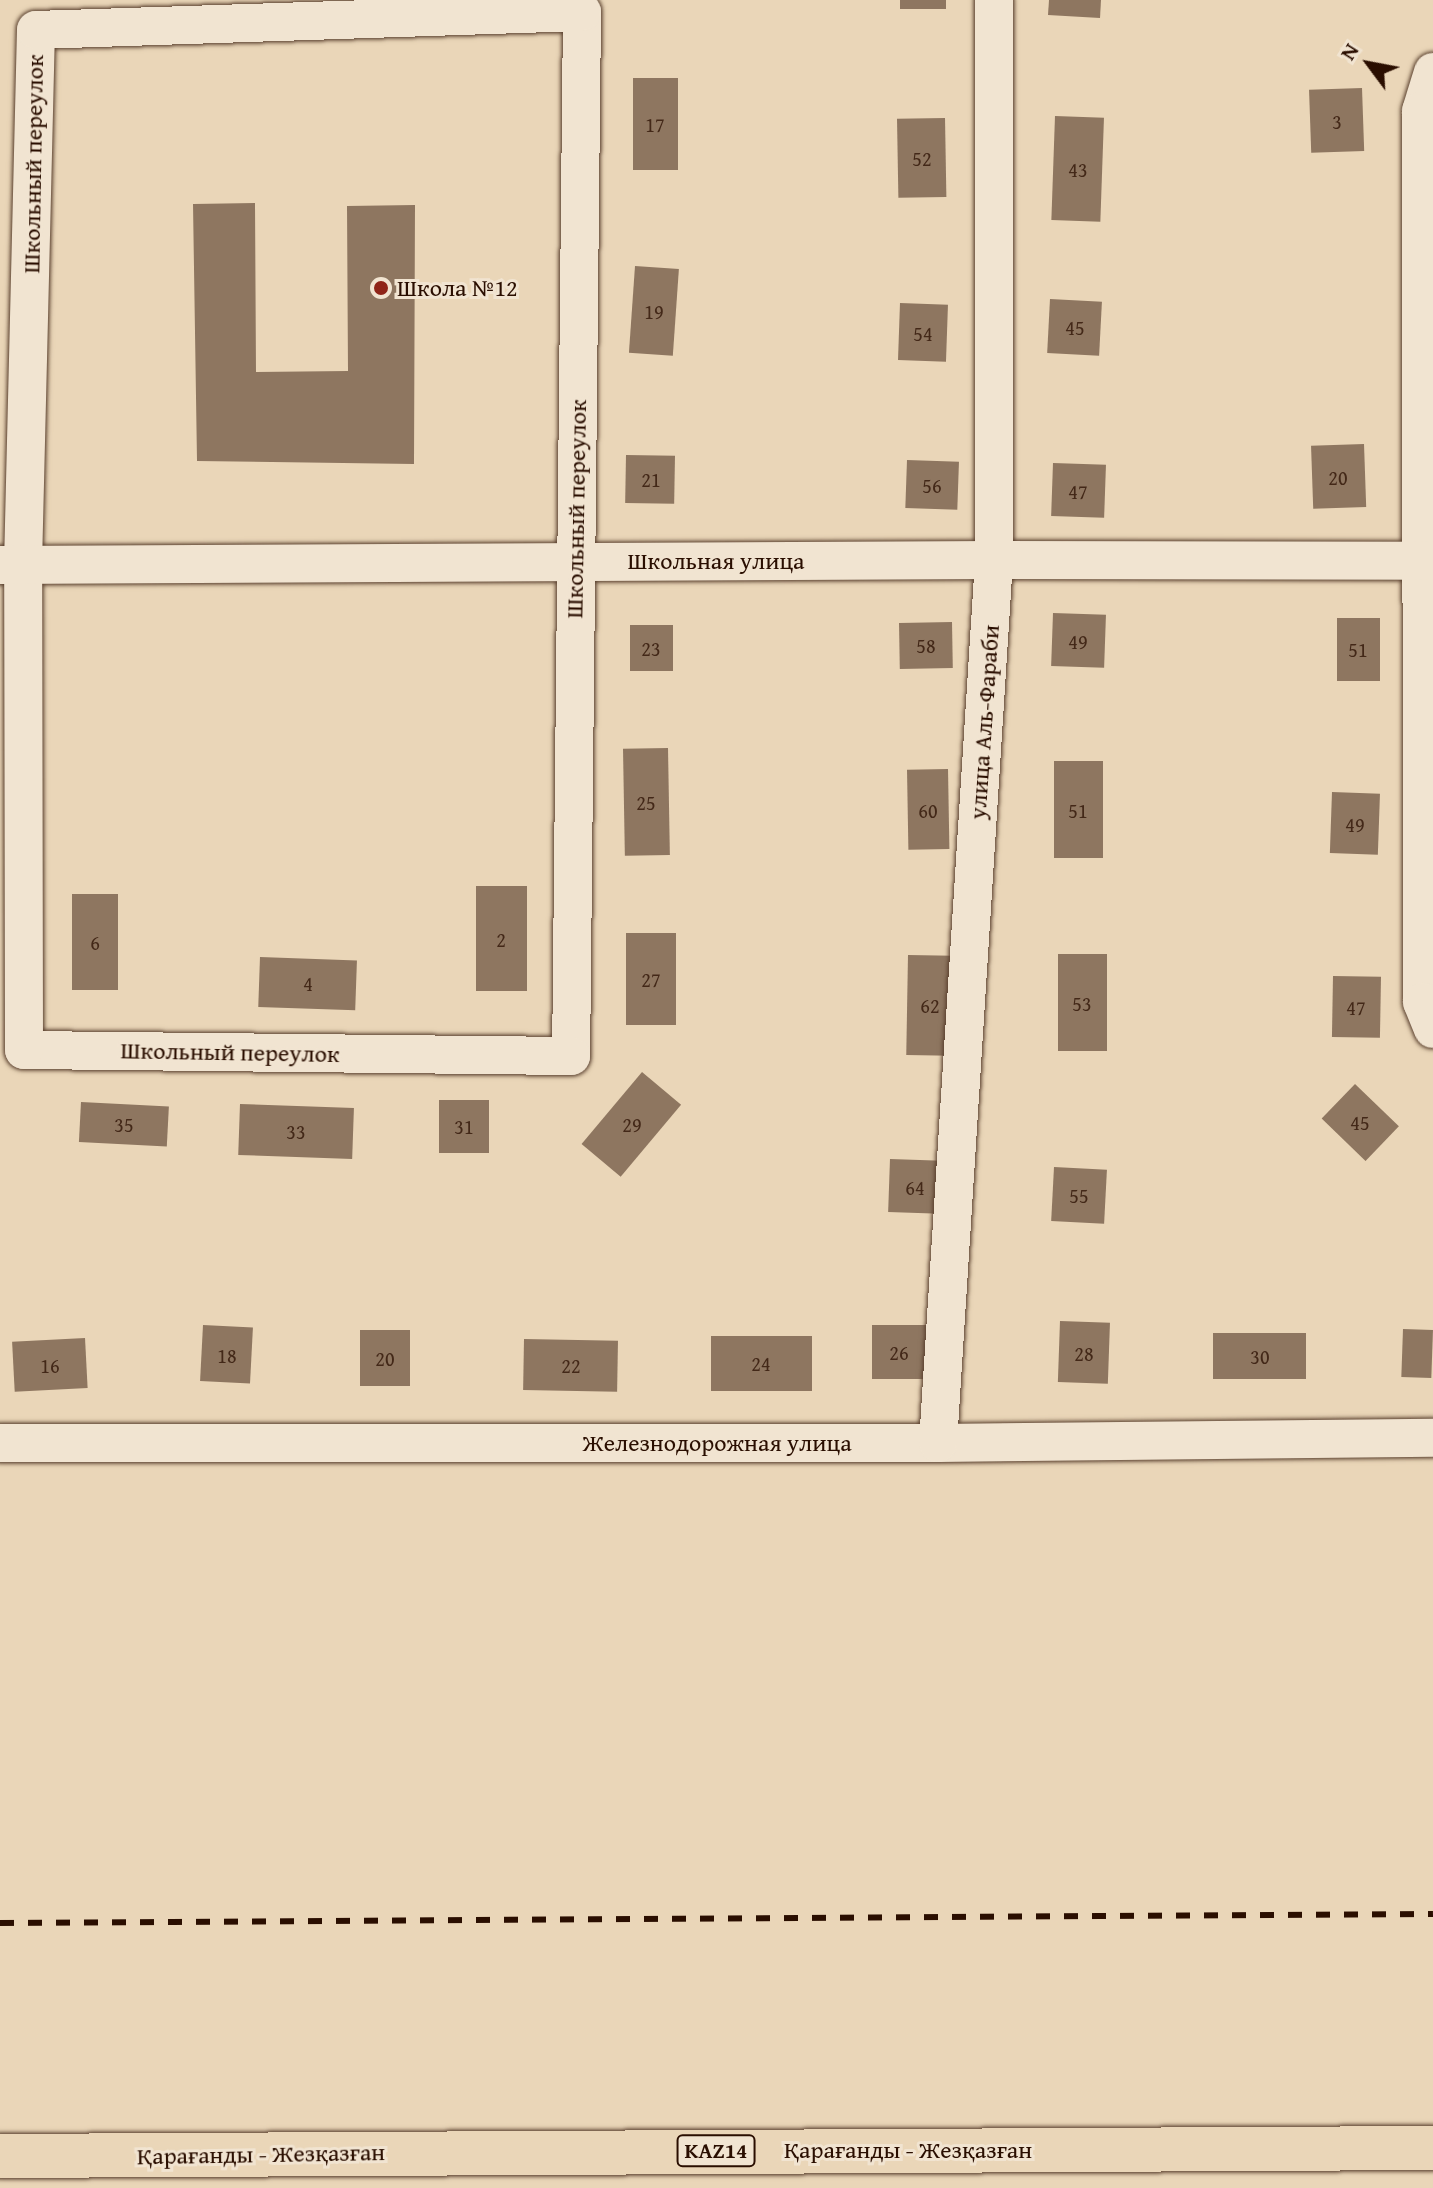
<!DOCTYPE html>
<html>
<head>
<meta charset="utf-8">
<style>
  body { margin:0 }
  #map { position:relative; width:1433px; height:2188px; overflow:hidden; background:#ead6b8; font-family:"Gentium Book Plus",serif }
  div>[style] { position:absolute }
  .building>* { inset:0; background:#8e7660; transform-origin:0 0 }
  .roads { filter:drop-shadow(0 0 2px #5a402e) drop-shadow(0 0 2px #5a402e) }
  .minor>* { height:38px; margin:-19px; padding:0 19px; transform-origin:19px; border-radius:19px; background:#f1e4d1 }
  .highway>* { height:44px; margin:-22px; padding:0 22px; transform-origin:22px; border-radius:22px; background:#ead6b8 }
  .rail>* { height:6px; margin-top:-3px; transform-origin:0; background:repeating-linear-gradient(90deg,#2a0e00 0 14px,transparent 0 28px) }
  .dots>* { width:22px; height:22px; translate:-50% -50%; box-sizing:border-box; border:4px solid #f1e4d1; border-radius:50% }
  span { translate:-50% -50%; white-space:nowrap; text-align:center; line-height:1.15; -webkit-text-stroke:6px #f1e4d1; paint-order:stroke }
  .number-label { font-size:20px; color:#432818 }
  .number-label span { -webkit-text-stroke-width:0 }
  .shield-label span { padding:2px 6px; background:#f1e4d1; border:2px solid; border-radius:6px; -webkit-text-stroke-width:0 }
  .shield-label { font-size:22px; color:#2a0e00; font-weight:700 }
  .street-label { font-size:24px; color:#2a0e00 }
  .poi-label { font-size:24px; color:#2a0e00 }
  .left { translate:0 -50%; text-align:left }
  .north { position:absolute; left:1329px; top:24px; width:80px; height:80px; -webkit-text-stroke:6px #f1e4d1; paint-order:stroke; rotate:302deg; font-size:22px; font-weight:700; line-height:32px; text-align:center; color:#2a0e00 }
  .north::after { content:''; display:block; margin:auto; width:28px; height:36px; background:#2a0e00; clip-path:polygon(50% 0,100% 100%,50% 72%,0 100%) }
</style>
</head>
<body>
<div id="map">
  <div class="building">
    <div style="left:900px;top:0;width:46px;height:9px"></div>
    <div style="clip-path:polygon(1049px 0,1101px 0,1100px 18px,1048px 15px)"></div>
    <div style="left:678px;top:78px;width:92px;height:45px;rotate:90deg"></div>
    <div style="left:1362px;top:88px;width:63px;height:53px;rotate:88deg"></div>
    <div style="left:1055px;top:116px;width:49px;height:104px;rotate:2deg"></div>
    <div style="left:945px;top:118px;width:79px;height:48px;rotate:89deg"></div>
    <div style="clip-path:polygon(255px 203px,256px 372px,348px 371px,347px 206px,415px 205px,414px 464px,197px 461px,193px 204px)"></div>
    <div style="left:635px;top:266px;width:44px;height:87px;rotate:4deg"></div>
    <div style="left:1050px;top:299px;width:52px;height:54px;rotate:3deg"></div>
    <div style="left:900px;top:303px;width:48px;height:57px;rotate:2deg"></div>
    <div style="left:1364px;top:444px;width:63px;height:53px;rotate:88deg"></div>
    <div style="left:626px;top:455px;width:49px;height:48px;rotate:1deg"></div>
    <div style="left:907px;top:460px;width:52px;height:48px;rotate:2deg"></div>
    <div style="left:1053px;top:463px;width:53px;height:53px;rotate:2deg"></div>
    <div style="left:1053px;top:613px;width:53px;height:53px;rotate:2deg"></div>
    <div style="left:1337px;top:618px;width:43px;height:63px"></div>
    <div style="left:952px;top:622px;width:46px;height:53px;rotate:89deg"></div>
    <div style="left:630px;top:625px;width:43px;height:46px"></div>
    <div style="left:668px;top:748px;width:107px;height:45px;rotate:89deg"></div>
    <div style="left:1054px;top:761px;width:49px;height:97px"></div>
    <div style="left:948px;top:769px;width:80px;height:41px;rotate:89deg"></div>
    <div style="left:1332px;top:792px;width:48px;height:61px;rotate:2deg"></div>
    <div style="left:476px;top:886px;width:51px;height:105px"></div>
    <div style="left:118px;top:894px;width:96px;height:46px;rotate:90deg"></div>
    <div style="left:626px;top:933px;width:50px;height:92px"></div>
    <div style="left:1058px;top:954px;width:49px;height:97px"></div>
    <div style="left:908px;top:955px;width:45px;height:100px;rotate:1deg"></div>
    <div style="left:260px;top:957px;width:97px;height:50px;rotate:2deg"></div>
    <div style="left:1333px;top:976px;width:48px;height:61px;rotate:1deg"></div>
    <div style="left:642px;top:1072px;width:51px;height:94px;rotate:40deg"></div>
    <div style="left:1355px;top:1084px;width:61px;height:48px;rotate:44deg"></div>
    <div style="left:439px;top:1100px;width:50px;height:53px"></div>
    <div style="left:81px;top:1102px;width:88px;height:40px;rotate:3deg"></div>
    <div style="left:240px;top:1104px;width:114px;height:51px;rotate:2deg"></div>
    <div style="left:890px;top:1159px;width:52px;height:53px;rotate:2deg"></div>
    <div style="left:1054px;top:1167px;width:53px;height:54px;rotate:3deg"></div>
    <div style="left:1060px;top:1321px;width:50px;height:61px;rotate:2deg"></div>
    <div style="left:203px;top:1325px;width:50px;height:56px;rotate:3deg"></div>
    <div style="left:872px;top:1325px;width:54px;height:54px"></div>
    <div style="left:1403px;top:1329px;width:30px;height:48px;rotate:2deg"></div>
    <div style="left:360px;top:1330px;width:50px;height:56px"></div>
    <div style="left:1306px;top:1333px;width:46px;height:93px;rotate:90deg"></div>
    <div style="left:711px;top:1336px;width:101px;height:55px"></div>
    <div style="left:85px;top:1338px;width:50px;height:73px;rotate:87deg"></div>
    <div style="left:524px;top:1339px;width:94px;height:51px;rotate:1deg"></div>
  </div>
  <div class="roads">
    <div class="minor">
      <div style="left:582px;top:12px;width:1044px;rotate:90.6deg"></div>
      <div style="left:571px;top:1056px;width:547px;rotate:-179.37deg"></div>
      <div style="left:24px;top:1050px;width:485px;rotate:-90.1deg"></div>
      <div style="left:23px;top:565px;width:535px;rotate:-88.61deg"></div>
      <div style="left:36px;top:30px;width:546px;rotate:-1.89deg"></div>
      <div style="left:1433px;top:72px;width:41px;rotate:107.1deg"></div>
      <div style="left:1421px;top:111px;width:891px;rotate:89.94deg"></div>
      <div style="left:1422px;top:1002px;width:29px;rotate:68deg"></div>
      <div style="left:0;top:565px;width:994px;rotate:-0.29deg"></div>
      <div style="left:994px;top:560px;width:439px;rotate:0.1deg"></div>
      <div style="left:0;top:1443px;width:938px"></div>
      <div style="left:938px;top:1443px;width:495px;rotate:-0.6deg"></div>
      <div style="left:938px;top:1443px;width:885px;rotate:-86.37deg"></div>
      <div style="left:994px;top:560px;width:560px;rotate:-90deg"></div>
    </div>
    <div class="highway">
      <div style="left:0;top:2156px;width:1433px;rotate:-0.32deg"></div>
    </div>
  </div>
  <div class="rail">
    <div style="left:0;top:1923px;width:1433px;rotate:-0.36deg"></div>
  </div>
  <div class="dots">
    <div style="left:381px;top:288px;background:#8f2418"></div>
  </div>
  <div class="number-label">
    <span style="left:1337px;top:121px">3</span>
    <span style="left:655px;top:124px">17</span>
    <span style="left:922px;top:158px">52</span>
    <span style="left:1078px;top:169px">43</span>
    <span style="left:654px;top:311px">19</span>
    <span style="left:1075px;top:327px">45</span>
    <span style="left:923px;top:333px">54</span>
    <span style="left:1338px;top:477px">20</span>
    <span style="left:651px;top:479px">21</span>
    <span style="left:932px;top:485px">56</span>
    <span style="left:1078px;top:491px">47</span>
    <span style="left:1078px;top:641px">49</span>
    <span style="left:926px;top:645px">58</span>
    <span style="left:651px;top:648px">23</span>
    <span style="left:1358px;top:649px">51</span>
    <span style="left:646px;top:802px">25</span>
    <span style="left:928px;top:810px">60</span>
    <span style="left:1078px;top:810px">51</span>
    <span style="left:1355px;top:824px">49</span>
    <span style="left:501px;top:939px">2</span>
    <span style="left:95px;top:942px">6</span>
    <span style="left:651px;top:979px">27</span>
    <span style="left:308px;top:983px">4</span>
    <span style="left:1082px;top:1003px">53</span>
    <span style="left:930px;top:1005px">62</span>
    <span style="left:1356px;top:1007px">47</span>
    <span style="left:1360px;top:1122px">45</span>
    <span style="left:124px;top:1124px">35</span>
    <span style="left:632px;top:1124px">29</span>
    <span style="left:464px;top:1126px">31</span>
    <span style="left:296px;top:1131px">33</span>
    <span style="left:915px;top:1187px">64</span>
    <span style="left:1079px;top:1195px">55</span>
    <span style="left:899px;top:1352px">26</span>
    <span style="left:1084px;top:1353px">28</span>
    <span style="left:227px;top:1355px">18</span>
    <span style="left:1260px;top:1356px">30</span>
    <span style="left:385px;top:1358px">20</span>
    <span style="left:761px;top:1363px">24</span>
    <span style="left:50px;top:1365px">16</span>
    <span style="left:571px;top:1365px">22</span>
  </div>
  <div class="shield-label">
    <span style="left:716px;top:2151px">KAZ14</span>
  </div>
  <div class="street-label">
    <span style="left:33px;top:164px;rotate:-89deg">Школьный переулок</span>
    <span style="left:576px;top:509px;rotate:-89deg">Школьный переулок</span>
    <span style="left:716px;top:561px">Школьная улица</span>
    <span style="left:984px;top:722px;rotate:-86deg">улица Аль-Фараби</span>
    <span style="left:230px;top:1052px;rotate:1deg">Школьный переулок</span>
    <span style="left:717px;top:1443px">Железнодорожная улица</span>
    <span style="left:908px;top:2150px">Қарағанды - Жезқазған</span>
    <span style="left:261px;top:2154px;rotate:-1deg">Қарағанды - Жезқазған</span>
  </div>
  <div class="poi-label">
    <span class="left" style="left:397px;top:288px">Школа №12</span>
  </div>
  <div class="north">N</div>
</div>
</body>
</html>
